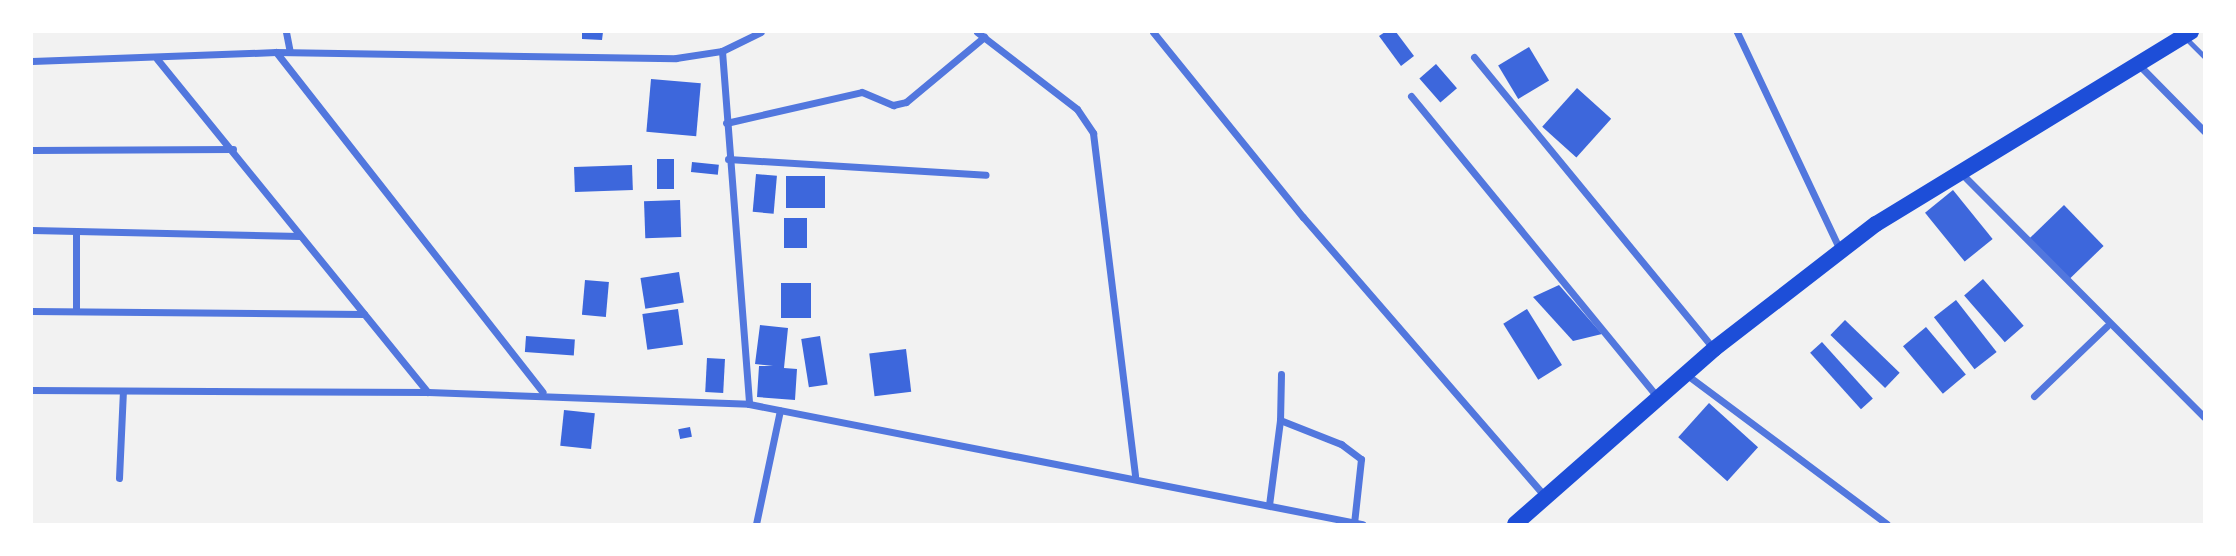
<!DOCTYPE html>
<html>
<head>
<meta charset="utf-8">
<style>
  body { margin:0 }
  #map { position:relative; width:2236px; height:556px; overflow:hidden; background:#f2f2f2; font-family:"Roboto Serif",serif }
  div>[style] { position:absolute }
  .building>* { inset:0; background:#3d67dc; transform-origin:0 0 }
  .service>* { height:4.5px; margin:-2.25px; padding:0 2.25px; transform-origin:2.25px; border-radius:2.25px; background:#5277de }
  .minor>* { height:7px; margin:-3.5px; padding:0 3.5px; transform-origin:3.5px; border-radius:3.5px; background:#5277de }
  .trunk>* { height:16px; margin:-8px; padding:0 8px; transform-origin:8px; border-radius:8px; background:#1d4ed8 }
  span { translate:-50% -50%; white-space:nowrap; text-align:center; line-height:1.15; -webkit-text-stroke:7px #fff; paint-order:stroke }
  .frame { position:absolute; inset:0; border:33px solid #fff; pointer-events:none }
</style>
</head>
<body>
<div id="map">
  <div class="building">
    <div style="clip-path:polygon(582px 32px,603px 32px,602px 40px,582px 39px)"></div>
    <div style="clip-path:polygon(1385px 32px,1396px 32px,1414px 56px,1401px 66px,1379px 36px)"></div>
    <div style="left:1529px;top:47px;width:39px;height:36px;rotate:59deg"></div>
    <div style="left:1436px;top:64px;width:32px;height:22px;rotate:49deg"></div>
    <div style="left:651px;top:79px;width:50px;height:53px;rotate:5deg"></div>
    <div style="left:1577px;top:88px;width:46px;height:52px;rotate:42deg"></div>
    <div style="left:657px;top:159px;width:17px;height:30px"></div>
    <div style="left:692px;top:162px;width:27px;height:10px;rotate:6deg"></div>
    <div style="left:632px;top:165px;width:25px;height:58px;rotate:88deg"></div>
    <div style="left:756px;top:174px;width:21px;height:38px;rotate:5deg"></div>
    <div style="left:786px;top:176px;width:39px;height:32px"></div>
    <div style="left:1953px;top:190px;width:63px;height:36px;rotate:51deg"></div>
    <div style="left:680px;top:200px;width:37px;height:36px;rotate:88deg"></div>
    <div style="left:2064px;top:205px;width:57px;height:50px;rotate:46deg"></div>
    <div style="left:784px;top:218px;width:23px;height:30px"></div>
    <div style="left:679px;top:272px;width:31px;height:39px;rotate:81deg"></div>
    <div style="left:1983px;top:279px;width:62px;height:25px;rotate:49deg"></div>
    <div style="left:585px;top:280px;width:24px;height:35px;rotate:5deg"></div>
    <div style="left:781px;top:283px;width:30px;height:35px"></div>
    <div style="clip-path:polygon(1559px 285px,1602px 334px,1573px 341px,1533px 297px)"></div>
    <div style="left:1956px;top:300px;width:66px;height:28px;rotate:52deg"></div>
    <div style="left:678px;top:309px;width:36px;height:36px;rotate:82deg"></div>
    <div style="left:1527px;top:309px;width:66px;height:28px;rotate:58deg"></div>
    <div style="left:1845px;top:320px;width:76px;height:21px;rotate:44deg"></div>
    <div style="clip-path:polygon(760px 325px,788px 328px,784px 368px,797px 369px,795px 400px,757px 397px,759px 366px,773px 366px,755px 364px)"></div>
    <div style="left:1926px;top:327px;width:62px;height:30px;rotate:50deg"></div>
    <div style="left:526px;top:336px;width:49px;height:16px;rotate:4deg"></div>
    <div style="left:820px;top:336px;width:49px;height:19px;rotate:81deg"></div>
    <div style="left:1822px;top:342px;width:76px;height:16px;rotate:48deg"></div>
    <div style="left:906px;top:349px;width:43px;height:37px;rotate:83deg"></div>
    <div style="left:707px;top:358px;width:18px;height:34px;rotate:3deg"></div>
    <div style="left:1709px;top:403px;width:66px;height:46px;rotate:42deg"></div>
    <div style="left:564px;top:410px;width:31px;height:36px;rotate:6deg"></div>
    <div style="left:690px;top:427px;width:10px;height:12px;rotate:79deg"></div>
  </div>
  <div class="service">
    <div style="left:2187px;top:39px;width:24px;rotate:45deg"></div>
  </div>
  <div class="minor">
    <div style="left:286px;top:32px;width:20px;rotate:79deg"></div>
    <div style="left:977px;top:32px;width:126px;rotate:37.6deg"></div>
    <div style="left:1077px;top:109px;width:29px;rotate:56deg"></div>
    <div style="left:1093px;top:133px;width:345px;rotate:83deg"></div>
    <div style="left:1153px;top:32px;width:238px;rotate:51deg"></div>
    <div style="left:1303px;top:217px;width:368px;rotate:49.1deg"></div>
    <div style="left:1737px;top:32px;width:241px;rotate:64.7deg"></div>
    <div style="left:722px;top:51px;width:354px;rotate:85.6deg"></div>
    <div style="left:276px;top:52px;width:432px;rotate:51.9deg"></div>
    <div style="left:1474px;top:57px;width:378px;rotate:50.6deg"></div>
    <div style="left:157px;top:59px;width:429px;rotate:50.9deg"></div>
    <div style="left:428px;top:392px;width:321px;rotate:2.1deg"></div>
    <div style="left:749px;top:404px;width:625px;rotate:11.08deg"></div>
    <div style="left:32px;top:61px;width:244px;rotate:-2.1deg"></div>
    <div style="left:276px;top:52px;width:400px;rotate:0.9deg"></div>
    <div style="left:676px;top:58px;width:47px;rotate:-8.7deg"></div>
    <div style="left:722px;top:51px;width:43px;rotate:-26deg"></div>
    <div style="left:2139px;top:65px;width:93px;rotate:45.4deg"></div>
    <div style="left:1411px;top:96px;width:389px;rotate:50.7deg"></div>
    <div style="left:726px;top:123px;width:139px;rotate:-12.8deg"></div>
    <div style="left:862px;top:92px;width:34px;rotate:23deg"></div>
    <div style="left:893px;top:105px;width:13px;rotate:-13deg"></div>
    <div style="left:906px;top:102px;width:102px;rotate:-39.8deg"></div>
    <div style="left:32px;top:150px;width:201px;rotate:-0.3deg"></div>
    <div style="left:728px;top:159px;width:258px;rotate:3.5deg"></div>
    <div style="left:1961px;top:173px;width:344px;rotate:45.1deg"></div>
    <div style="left:32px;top:230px;width:268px;rotate:1.3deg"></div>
    <div style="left:76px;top:231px;width:80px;rotate:90deg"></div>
    <div style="left:32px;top:311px;width:332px;rotate:0.5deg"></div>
    <div style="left:1281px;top:374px;width:46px;rotate:91.2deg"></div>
    <div style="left:1280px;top:420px;width:66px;rotate:21.5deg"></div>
    <div style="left:1341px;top:444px;width:25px;rotate:37deg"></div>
    <div style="left:1361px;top:459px;width:64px;rotate:96.2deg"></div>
    <div style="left:1687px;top:375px;width:249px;rotate:36.7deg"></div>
    <div style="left:32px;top:390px;width:396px;rotate:0.3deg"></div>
    <div style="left:2034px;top:396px;width:101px;rotate:-43.8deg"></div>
    <div style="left:119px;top:478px;width:87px;rotate:-87.4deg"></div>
    <div style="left:1269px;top:505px;width:86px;rotate:-82.6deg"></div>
    <div style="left:756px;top:524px;width:116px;rotate:-78.1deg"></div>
  </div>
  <div class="trunk">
    <div style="left:1515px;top:524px;width:265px;rotate:-41.3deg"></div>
    <div style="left:1714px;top:349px;width:205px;rotate:-37.7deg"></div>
    <div style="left:1876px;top:224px;width:369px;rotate:-31.4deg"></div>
  </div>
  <div class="frame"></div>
</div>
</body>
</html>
